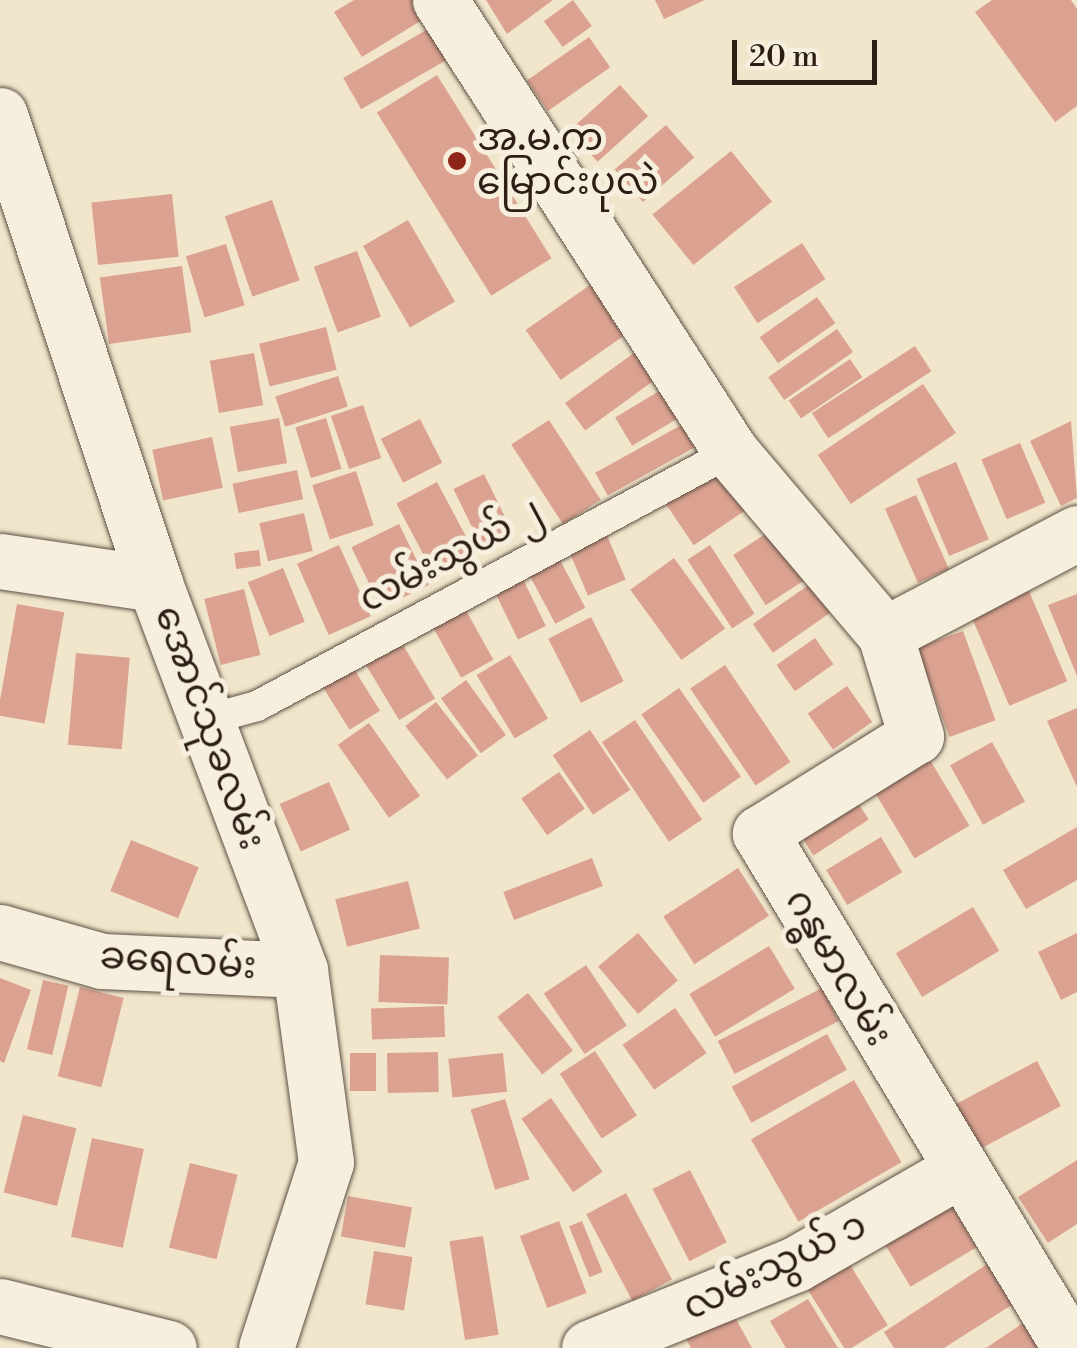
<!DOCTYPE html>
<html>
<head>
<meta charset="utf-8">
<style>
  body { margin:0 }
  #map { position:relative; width:1077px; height:1348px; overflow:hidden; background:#f1e6cc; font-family:"Libre Bodoni","Noto Sans Myanmar",serif }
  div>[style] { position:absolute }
  .building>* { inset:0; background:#dba291; transform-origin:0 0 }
  .roads { filter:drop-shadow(0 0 2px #5e5043) drop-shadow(0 0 2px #5e5043) }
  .lane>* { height:30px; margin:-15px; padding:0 15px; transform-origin:15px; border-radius:15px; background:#f6efde }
  .street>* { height:55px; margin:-27.5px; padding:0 27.5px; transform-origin:27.5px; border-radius:27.5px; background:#f6efde }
  .dots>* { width:28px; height:28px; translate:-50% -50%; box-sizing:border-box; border:5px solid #f6efde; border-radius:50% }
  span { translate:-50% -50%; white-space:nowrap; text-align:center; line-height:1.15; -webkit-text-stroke:10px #f6efde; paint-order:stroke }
  .poi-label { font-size:38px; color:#2d1e15 }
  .left { translate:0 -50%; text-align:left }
  .street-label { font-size:38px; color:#2d1e15 }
  .scale { position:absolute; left:732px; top:40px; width:145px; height:45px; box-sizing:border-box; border:5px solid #2d1e15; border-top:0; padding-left:12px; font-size:30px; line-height:35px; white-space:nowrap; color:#2d1e15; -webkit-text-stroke:8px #f6efde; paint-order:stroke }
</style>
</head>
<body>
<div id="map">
  <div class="building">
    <div style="clip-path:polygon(354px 0,435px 0,440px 9px,362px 57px,334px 12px)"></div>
    <div style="clip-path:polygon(486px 0,553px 0,507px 34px)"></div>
    <div style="left:573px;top:0;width:32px;height:36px;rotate:54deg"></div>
    <div style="clip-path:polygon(655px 0,705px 0,664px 19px)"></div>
    <div style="clip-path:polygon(992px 0,1071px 0,1077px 9px,1077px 106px,1055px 122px,975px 12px)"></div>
    <div style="left:435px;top:25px;width:36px;height:106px;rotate:60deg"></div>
    <div style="left:589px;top:37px;width:37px;height:76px;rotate:55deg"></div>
    <div style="left:437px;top:75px;width:216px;height:71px;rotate:58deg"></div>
    <div style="left:620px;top:85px;width:42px;height:68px;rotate:48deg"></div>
    <div style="left:666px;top:125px;width:43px;height:68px;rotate:49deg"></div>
    <div style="left:731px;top:151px;width:65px;height:101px;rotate:51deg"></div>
    <div style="left:172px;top:194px;width:63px;height:81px;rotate:84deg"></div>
    <div style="left:272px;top:200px;width:85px;height:50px;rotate:71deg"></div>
    <div style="left:408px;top:220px;width:94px;height:52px;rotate:60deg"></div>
    <div style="left:802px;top:243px;width:43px;height:81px;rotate:57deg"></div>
    <div style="left:226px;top:244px;width:64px;height:42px;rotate:73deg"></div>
    <div style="left:357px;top:251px;width:70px;height:46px;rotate:70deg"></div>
    <div style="left:182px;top:266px;width:67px;height:83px;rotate:82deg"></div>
    <div style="left:610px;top:271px;width:61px;height:103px;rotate:55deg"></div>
    <div style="left:817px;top:297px;width:32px;height:70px;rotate:55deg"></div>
    <div style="left:326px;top:327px;width:44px;height:69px;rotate:76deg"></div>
    <div style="left:837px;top:329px;width:28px;height:84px;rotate:55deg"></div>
    <div style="left:915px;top:346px;width:30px;height:123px;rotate:57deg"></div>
    <div style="left:638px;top:350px;width:34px;height:90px;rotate:54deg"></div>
    <div style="left:254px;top:353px;width:53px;height:45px;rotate:80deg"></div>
    <div style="left:850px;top:359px;width:22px;height:74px;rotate:56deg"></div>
    <div style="left:338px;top:376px;width:32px;height:66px;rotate:72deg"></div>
    <div style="left:676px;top:381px;width:33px;height:71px;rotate:59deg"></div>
    <div style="left:923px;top:384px;width:59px;height:127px;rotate:56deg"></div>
    <div style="left:363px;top:405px;width:56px;height:34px;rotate:71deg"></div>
    <div style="left:279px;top:418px;width:46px;height:50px;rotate:80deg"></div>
    <div style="left:326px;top:418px;width:53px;height:32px;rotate:73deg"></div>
    <div style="left:694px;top:418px;width:26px;height:113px;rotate:61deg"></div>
    <div style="left:420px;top:419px;width:49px;height:44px;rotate:63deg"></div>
    <div style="left:549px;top:420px;width:95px;height:45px;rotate:57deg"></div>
    <div style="clip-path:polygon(1071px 421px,1077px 498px,1061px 506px,1030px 441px)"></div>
    <div style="left:212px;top:437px;width:52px;height:61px;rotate:78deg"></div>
    <div style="left:1020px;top:443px;width:65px;height:42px;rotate:67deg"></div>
    <div style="left:724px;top:456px;width:57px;height:75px;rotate:56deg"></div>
    <div style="left:956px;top:462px;width:84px;height:43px;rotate:67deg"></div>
    <div style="left:297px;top:470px;width:30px;height:66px;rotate:78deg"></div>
    <div style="left:356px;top:471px;width:57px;height:46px;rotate:72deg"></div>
    <div style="left:484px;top:474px;width:69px;height:34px;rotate:64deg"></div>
    <div style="left:437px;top:482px;width:83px;height:46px;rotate:62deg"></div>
    <div style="left:916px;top:495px;width:81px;height:34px;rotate:66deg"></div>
    <div style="left:304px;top:513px;width:39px;height:46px;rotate:77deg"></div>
    <div style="left:399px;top:524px;width:68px;height:53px;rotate:64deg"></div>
    <div style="left:781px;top:524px;width:60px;height:57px;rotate:57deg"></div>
    <div style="left:603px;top:526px;width:58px;height:41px;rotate:67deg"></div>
    <div style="left:339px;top:545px;width:78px;height:46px;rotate:66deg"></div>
    <div style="left:552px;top:545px;width:71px;height:34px;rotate:62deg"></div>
    <div style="left:710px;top:545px;width:82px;height:27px;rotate:57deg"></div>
    <div style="left:259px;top:550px;width:16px;height:25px;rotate:83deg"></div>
    <div style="left:674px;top:558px;width:87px;height:54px;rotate:54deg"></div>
    <div style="left:283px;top:568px;width:58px;height:38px;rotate:68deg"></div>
    <div style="left:520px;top:573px;width:59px;height:31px;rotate:64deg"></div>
    <div style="left:820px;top:577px;width:35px;height:82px;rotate:55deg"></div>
    <div style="left:244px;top:589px;width:68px;height:41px;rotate:76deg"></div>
    <div style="left:1029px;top:591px;width:98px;height:63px;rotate:67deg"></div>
    <div style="clip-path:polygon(1077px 594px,1077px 676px,1048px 605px)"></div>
    <div style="left:458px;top:596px;width:73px;height:37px;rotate:61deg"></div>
    <div style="left:17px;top:604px;width:48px;height:113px;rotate:10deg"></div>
    <div style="left:591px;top:617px;width:72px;height:48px;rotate:63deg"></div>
    <div style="left:963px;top:631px;width:95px;height:49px;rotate:70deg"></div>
    <div style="left:397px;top:635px;width:74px;height:42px;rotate:59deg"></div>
    <div style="left:815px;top:638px;width:32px;height:47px;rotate:55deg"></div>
    <div style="left:76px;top:653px;width:54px;height:92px;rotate:5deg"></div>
    <div style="left:344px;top:653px;width:68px;height:36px;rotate:58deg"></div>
    <div style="left:510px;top:655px;width:74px;height:39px;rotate:59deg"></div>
    <div style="left:725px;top:665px;width:117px;height:42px;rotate:56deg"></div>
    <div style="left:466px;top:680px;width:68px;height:31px;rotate:54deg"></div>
    <div style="left:847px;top:686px;width:44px;height:48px;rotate:55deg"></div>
    <div style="left:679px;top:688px;width:108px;height:46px;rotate:55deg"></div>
    <div style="left:436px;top:702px;width:68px;height:39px;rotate:52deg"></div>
    <div style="clip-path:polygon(1077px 708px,1077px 787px,1047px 721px)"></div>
    <div style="left:635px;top:720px;width:120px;height:40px;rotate:56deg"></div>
    <div style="left:369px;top:723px;width:89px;height:38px;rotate:55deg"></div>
    <div style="left:590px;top:730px;width:72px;height:45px;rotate:56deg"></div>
    <div style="left:992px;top:742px;width:68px;height:48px;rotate:61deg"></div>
    <div style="left:921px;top:745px;width:94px;height:64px;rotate:59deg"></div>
    <div style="left:559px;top:772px;width:45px;height:46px;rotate:55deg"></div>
    <div style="left:329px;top:782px;width:52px;height:54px;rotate:66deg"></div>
    <div style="left:847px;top:786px;width:40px;height:66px;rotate:57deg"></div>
    <div style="clip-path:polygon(1077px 827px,1077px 880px,1026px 909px,1003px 870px)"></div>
    <div style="left:881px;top:837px;width:41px;height:64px;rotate:59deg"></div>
    <div style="left:131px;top:840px;width:73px;height:55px;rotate:22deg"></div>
    <div style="left:592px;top:858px;width:30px;height:95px;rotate:69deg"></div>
    <div style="left:738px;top:868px;width:57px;height:89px;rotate:57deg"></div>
    <div style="left:408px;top:881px;width:49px;height:75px;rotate:76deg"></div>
    <div style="left:973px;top:907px;width:51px;height:90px;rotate:59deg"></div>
    <div style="left:638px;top:933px;width:62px;height:52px;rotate:50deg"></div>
    <div style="clip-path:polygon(1077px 933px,1077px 992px,1061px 1000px,1038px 952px)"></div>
    <div style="left:769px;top:946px;width:50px;height:93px;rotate:59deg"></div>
    <div style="left:380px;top:955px;width:69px;height:47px;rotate:2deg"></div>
    <div style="left:586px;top:965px;width:73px;height:51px;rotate:56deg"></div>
    <div style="clip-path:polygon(0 978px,31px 990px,4px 1063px,0 1061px)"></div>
    <div style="left:43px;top:980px;width:26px;height:71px;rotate:13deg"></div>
    <div style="left:80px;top:987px;width:45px;height:92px;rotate:14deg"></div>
    <div style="left:822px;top:988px;width:37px;height:117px;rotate:63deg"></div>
    <div style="left:528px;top:993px;width:73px;height:39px;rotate:52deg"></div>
    <div style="left:444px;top:1006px;width:31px;height:73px;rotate:88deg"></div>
    <div style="left:675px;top:1008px;width:55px;height:64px;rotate:55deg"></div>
    <div style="left:827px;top:1034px;width:41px;height:109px;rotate:61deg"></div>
    <div style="left:595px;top:1051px;width:77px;height:42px;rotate:57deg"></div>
    <div style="left:438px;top:1052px;width:40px;height:51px;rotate:89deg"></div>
    <div style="left:350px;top:1053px;width:26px;height:38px"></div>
    <div style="left:503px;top:1053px;width:39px;height:55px;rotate:84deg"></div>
    <div style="left:1037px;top:1061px;width:51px;height:98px;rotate:62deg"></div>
    <div style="left:854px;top:1080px;width:95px;height:119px;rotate:60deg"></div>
    <div style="left:551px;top:1098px;width:90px;height:36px;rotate:55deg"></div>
    <div style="left:505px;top:1099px;width:84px;height:36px;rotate:73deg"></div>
    <div style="left:23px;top:1115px;width:55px;height:80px;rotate:14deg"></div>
    <div style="left:92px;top:1138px;width:53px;height:101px;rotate:12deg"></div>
    <div style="clip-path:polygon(1077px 1160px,1077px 1224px,1048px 1243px,1018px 1197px)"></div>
    <div style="left:190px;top:1163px;width:49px;height:87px;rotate:14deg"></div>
    <div style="left:690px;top:1170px;width:81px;height:42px;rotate:63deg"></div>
    <div style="left:941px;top:1188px;width:69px;height:77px;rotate:59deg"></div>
    <div style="left:626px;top:1193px;width:98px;height:45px;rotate:62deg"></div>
    <div style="left:348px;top:1196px;width:65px;height:41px;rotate:10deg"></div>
    <div style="left:559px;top:1221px;width:77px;height:42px;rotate:69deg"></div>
    <div style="left:582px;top:1221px;width:55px;height:14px;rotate:68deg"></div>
    <div style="left:483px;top:1236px;width:100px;height:34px;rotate:81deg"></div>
    <div style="left:374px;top:1251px;width:39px;height:54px;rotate:9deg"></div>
    <div style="left:847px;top:1260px;width:77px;height:49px;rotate:58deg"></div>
    <div style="clip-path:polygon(992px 1261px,1018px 1301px,944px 1348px,894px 1348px,884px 1332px)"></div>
    <div style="clip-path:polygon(808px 1299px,838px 1348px,786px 1348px,770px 1321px)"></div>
    <div style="clip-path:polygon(732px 1312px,752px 1348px,691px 1348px,686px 1339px)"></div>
    <div style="clip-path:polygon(1026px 1321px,1045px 1348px,986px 1348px)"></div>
  </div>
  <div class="roads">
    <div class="lane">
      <div style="left:206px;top:720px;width:53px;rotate:-15.4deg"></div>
      <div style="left:257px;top:706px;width:538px;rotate:-28.19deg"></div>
    </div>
    <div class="street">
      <div style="left:440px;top:0;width:538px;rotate:57.23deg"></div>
      <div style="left:731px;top:452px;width:238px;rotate:49.8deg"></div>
      <div style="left:885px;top:634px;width:107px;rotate:73.1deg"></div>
      <div style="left:916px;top:736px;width:184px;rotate:148.1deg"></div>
      <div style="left:760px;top:833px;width:601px;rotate:58.95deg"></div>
      <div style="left:0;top:115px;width:494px;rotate:71.7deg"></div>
      <div style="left:155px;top:584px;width:412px;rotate:69.4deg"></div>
      <div style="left:300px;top:970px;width:194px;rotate:82.3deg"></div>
      <div style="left:326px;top:1162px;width:195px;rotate:107.9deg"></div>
      <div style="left:0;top:561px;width:157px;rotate:8.4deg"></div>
      <div style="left:885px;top:634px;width:217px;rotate:-27.7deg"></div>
      <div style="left:0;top:932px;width:106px;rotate:15.9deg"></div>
      <div style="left:102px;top:961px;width:198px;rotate:2.6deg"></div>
      <div style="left:0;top:1306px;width:174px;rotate:14deg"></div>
      <div style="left:589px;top:1348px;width:223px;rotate:-22.1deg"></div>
      <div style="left:796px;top:1264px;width:185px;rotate:-29.9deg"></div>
    </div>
  </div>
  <div class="dots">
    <div style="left:457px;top:161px;background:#8f2418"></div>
  </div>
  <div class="poi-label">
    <span class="left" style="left:477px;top:161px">အ.မ.က<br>မြောင်းပုလဲ</span>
  </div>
  <div class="street-label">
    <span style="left:451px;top:556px;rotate:-28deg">လမ်းသွယ် ၂</span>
    <span style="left:209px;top:728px;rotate:70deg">အောင်သုခလမ်း</span>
    <span style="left:178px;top:962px;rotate:4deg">ခရေလမ်း</span>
    <span style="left:838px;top:968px;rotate:60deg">ဂန္ဓမာလမ်း</span>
    <span style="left:775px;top:1267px;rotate:-26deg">လမ်းသွယ် ၁</span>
  </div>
  <div class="scale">20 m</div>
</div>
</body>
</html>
